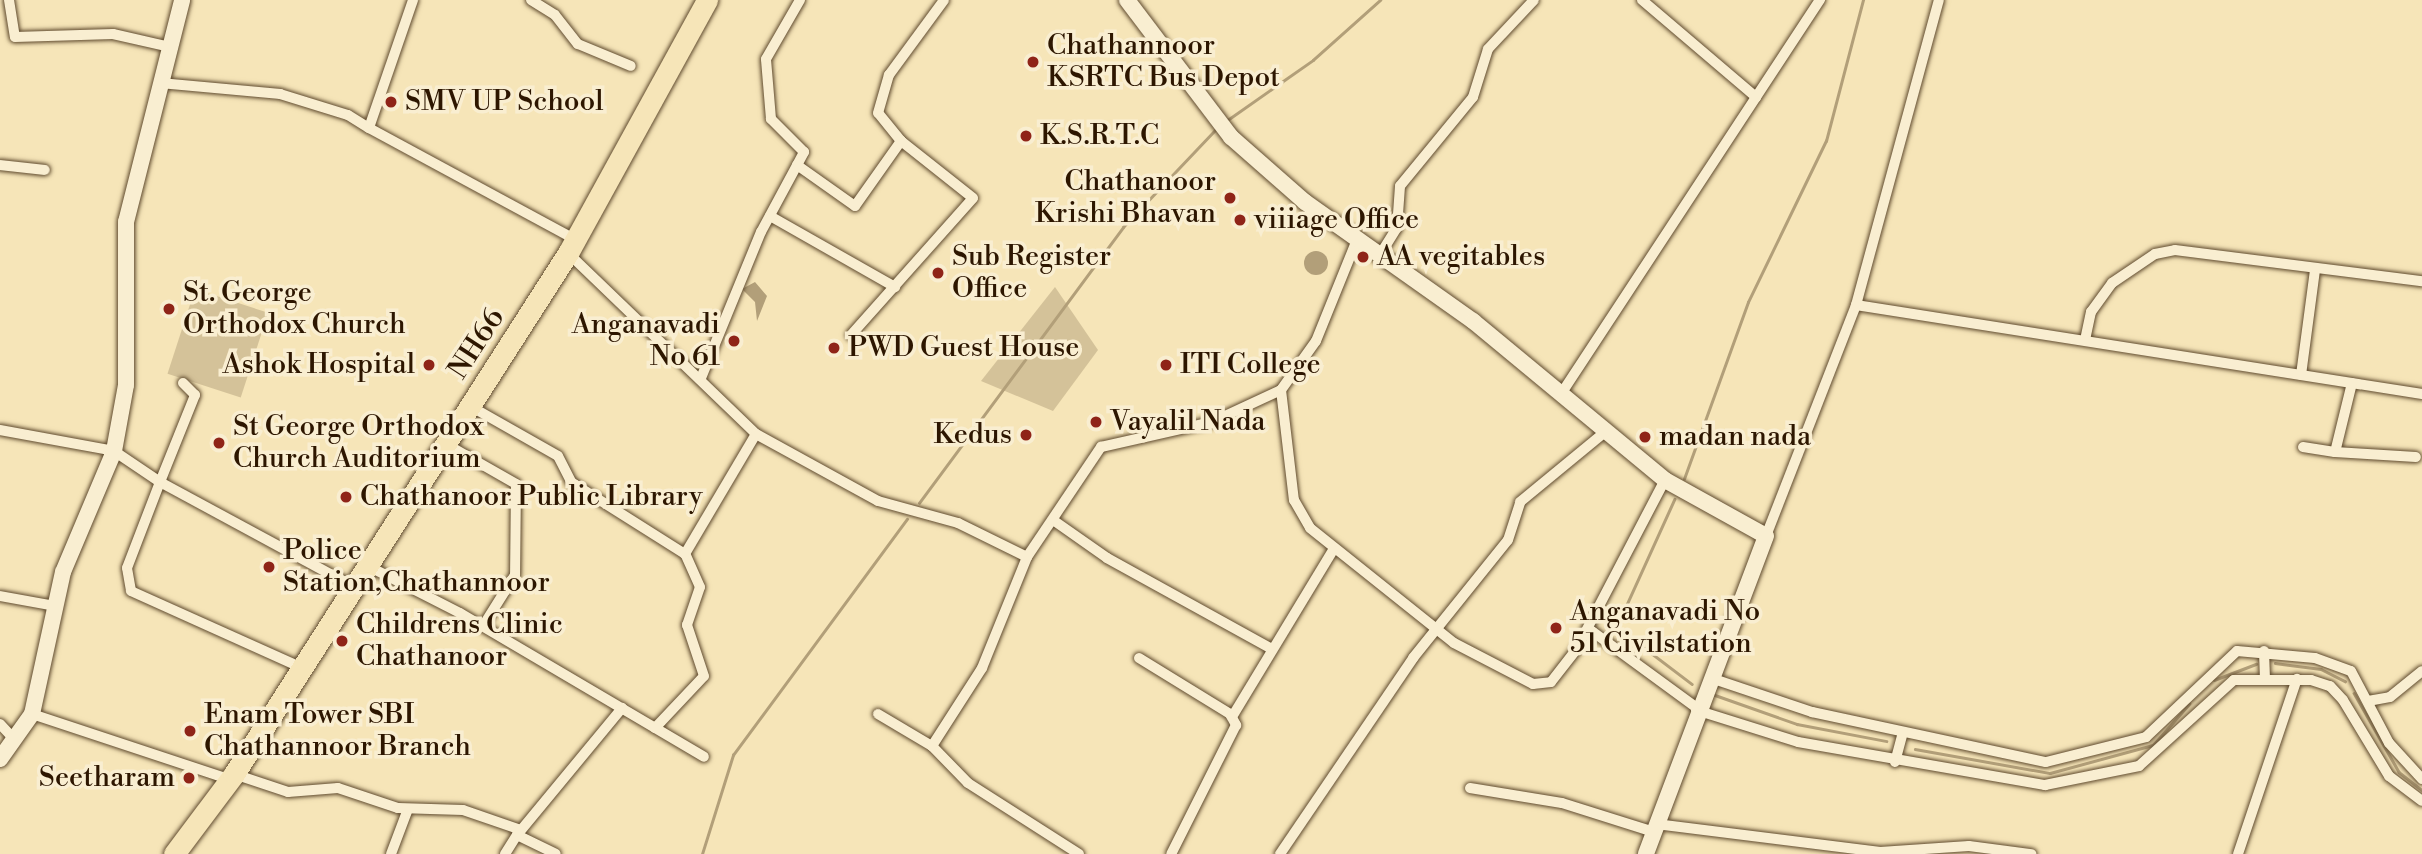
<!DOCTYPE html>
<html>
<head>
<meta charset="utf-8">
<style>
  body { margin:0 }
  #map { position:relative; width:2422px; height:854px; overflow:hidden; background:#f6e5b8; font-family:"Libre Bodoni",serif }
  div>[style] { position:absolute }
  .green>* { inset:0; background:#d4c299; transform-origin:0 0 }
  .water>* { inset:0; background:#b29f79 }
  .round { border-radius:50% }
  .stream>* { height:2.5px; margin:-1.25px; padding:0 1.25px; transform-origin:1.25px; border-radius:1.25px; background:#b29f79 }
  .roads { filter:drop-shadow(0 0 2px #5f4a2e) drop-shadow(0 0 2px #5f4a2e) }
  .street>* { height:10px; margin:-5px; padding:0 5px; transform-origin:5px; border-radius:5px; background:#f9eed1 }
  .secondary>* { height:16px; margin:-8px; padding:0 8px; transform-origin:8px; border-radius:8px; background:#f9eed1 }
  .highway>* { height:21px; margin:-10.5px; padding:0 10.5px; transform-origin:10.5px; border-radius:10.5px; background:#f6e5b8 }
  .dots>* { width:19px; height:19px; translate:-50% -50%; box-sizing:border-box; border:4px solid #f9eed1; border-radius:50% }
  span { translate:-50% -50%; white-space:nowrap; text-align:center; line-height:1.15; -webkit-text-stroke:7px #f9eed1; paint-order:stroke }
  .poi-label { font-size:28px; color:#2d1600 }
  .left { translate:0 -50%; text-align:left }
  .right { translate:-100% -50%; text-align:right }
  .street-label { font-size:28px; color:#2d1600 }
</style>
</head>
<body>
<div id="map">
  <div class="green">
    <div style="clip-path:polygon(1055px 287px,1098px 350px,1053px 411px,981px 381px)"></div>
    <div style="left:195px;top:289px;width:77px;height:89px;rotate:18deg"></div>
  </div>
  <div class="water">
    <div class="round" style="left:1304px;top:251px;width:24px;height:24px"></div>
    <div style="clip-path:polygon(755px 282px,767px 296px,757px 321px,755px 302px,742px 289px)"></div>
  </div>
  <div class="stream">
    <div style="left:1226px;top:121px;width:106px;rotate:-35deg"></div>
    <div style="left:1313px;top:60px;width:90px;rotate:-41.8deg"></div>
    <div style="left:1684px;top:479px;width:188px;rotate:-70.1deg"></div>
    <div style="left:1748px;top:302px;width:179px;rotate:-64.2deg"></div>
    <div style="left:1826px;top:141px;width:146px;rotate:-75.3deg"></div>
    <div style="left:1675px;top:499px;width:141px;rotate:114.4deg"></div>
    <div style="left:1617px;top:627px;width:94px;rotate:37.2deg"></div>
    <div style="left:919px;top:503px;width:343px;rotate:-53.5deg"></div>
    <div style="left:1123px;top:227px;width:138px;rotate:-46.5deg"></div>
    <div style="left:2275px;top:663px;width:46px;rotate:7.4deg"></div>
    <div style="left:2321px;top:669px;width:27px;rotate:27deg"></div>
    <div style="left:2214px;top:680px;width:45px;rotate:-20.9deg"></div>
    <div style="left:2354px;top:693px;width:91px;rotate:60.3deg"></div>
    <div style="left:2399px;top:772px;width:29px;rotate:38deg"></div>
    <div style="left:1715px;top:695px;width:87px;rotate:19.5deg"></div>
    <div style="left:1797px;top:724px;width:91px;rotate:10.8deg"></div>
    <div style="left:1915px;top:749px;width:137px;rotate:10.1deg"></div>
    <div style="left:2050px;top:773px;width:107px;rotate:-15.2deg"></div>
    <div style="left:2153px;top:745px;width:55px;rotate:-48.7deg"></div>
    <div style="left:702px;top:854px;width:104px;rotate:-72.6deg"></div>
    <div style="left:733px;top:755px;width:293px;rotate:-53.6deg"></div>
  </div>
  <div class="roads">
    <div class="street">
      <div style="left:9px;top:0;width:37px;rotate:81deg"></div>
      <div style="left:15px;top:37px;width:98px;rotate:-1.8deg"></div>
      <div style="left:113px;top:34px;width:58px;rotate:12.8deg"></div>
      <div style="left:413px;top:0;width:135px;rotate:109deg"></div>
      <div style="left:369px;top:128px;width:235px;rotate:28.4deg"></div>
      <div style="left:531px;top:0;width:28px;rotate:32deg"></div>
      <div style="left:555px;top:15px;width:37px;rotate:52deg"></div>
      <div style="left:578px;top:44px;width:57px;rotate:22.5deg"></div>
      <div style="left:1642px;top:0;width:150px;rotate:40.4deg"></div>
      <div style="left:160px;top:83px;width:121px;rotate:5.2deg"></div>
      <div style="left:280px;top:94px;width:71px;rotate:17.2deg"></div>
      <div style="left:348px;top:115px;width:25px;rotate:32deg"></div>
      <div style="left:0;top:165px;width:45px;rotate:6.3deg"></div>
      <div style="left:797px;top:165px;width:71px;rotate:35.3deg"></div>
      <div style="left:855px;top:206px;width:80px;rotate:-54.7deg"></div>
      <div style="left:770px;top:216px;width:144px;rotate:29.6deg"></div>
      <div style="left:568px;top:253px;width:261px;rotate:43.9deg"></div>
      <div style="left:756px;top:434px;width:139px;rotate:28.8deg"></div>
      <div style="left:878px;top:501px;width:83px;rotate:15.4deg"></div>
      <div style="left:958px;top:523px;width:77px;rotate:26.2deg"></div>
      <div style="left:1378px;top:258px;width:36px;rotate:-58deg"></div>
      <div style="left:1397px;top:228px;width:42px;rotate:-85.9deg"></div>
      <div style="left:1400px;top:186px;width:115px;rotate:-50.6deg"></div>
      <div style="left:1473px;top:97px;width:50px;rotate:-72.6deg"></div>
      <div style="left:1488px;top:49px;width:67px;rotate:-46.8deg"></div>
      <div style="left:1856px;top:305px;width:573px;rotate:8.94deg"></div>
      <div style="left:851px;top:335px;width:183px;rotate:-48.3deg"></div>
      <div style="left:973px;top:198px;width:92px;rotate:-141.6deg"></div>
      <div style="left:901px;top:141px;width:36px;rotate:-129deg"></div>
      <div style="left:878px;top:113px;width:40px;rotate:-74deg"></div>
      <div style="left:889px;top:75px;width:93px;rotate:-53.7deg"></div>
      <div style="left:2085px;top:340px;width:29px;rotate:-78deg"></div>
      <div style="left:2091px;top:312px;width:36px;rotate:-54deg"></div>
      <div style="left:2112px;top:283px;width:52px;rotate:-34deg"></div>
      <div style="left:2155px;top:254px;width:20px;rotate:-11deg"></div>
      <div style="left:2175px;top:250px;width:249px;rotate:7.2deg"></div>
      <div style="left:2301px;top:375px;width:106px;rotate:-82.4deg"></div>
      <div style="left:701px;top:378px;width:158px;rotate:-67.7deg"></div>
      <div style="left:761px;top:232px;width:91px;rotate:-61.7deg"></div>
      <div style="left:804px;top:152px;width:47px;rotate:-135deg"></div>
      <div style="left:771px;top:119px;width:60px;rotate:-94.8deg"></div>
      <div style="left:766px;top:59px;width:68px;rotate:-60deg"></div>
      <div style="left:183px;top:383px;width:17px;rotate:45deg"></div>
      <div style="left:195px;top:395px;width:94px;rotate:111.9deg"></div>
      <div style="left:160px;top:482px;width:221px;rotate:28.4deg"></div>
      <div style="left:2352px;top:383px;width:71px;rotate:103.8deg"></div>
      <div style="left:2335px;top:452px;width:81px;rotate:3.5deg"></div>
      <div style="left:1281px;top:390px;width:111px;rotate:83.3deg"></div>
      <div style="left:1294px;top:500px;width:32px;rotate:60deg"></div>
      <div style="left:1310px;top:528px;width:184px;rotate:38.6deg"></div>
      <div style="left:1454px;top:643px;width:89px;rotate:27.4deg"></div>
      <div style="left:1533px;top:684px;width:18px;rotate:-6deg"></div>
      <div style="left:1551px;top:682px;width:41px;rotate:-52deg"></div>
      <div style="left:1576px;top:650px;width:192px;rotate:-62.4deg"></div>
      <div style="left:1561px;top:394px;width:472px;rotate:-56.7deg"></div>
      <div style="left:470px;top:406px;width:101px;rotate:29.6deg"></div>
      <div style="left:558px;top:456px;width:29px;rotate:63deg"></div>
      <div style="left:571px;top:482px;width:135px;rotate:32.3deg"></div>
      <div style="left:0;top:430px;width:116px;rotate:10.4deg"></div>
      <div style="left:114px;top:451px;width:55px;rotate:34deg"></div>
      <div style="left:160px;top:482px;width:92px;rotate:111deg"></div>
      <div style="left:127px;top:568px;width:23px;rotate:80deg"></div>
      <div style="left:131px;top:591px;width:188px;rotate:24.2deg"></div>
      <div style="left:446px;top:444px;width:81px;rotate:29.7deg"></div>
      <div style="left:516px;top:484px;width:91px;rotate:90.6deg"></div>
      <div style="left:515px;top:575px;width:60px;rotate:122.1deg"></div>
      <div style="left:2303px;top:447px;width:32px;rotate:9deg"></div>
      <div style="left:1053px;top:520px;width:66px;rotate:35.1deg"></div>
      <div style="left:1107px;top:558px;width:186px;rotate:28.9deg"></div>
      <div style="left:1766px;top:536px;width:248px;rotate:-68.7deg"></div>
      <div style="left:1856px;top:305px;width:316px;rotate:-74.8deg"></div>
      <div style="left:368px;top:566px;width:103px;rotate:27.1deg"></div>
      <div style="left:460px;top:613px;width:283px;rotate:30.5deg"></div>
      <div style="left:0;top:596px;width:56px;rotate:10.3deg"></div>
      <div style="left:1589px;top:629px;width:134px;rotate:36.2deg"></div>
      <div style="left:2264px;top:651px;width:25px;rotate:88deg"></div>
      <div style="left:1139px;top:658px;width:107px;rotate:31.6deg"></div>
      <div style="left:1230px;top:714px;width:13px;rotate:61deg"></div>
      <div style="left:1236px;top:725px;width:144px;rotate:116.7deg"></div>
      <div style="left:1711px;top:678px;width:107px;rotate:18.6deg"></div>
      <div style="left:1812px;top:712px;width:239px;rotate:12.1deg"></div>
      <div style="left:2046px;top:762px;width:103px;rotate:-14deg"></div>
      <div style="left:2146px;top:737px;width:125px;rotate:-43.4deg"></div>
      <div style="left:2237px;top:651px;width:78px;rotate:5.1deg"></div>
      <div style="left:2315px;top:658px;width:38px;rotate:20deg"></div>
      <div style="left:2351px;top:671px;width:81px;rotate:62.2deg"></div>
      <div style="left:2389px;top:743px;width:49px;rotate:47.5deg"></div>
      <div style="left:2368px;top:701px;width:22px;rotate:-10deg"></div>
      <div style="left:2390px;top:697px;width:41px;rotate:-39.1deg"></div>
      <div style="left:1696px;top:710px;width:107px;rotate:17.4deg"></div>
      <div style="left:1798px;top:742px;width:251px;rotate:9.9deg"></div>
      <div style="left:2045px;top:785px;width:96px;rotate:-11.4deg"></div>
      <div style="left:2139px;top:766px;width:128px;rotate:-42.2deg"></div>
      <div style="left:2234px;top:680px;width:77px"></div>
      <div style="left:2311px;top:680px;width:20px;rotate:18deg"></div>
      <div style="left:2330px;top:686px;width:19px;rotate:47deg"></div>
      <div style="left:2343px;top:700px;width:89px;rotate:58.8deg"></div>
      <div style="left:2389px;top:776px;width:41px;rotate:37.1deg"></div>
      <div style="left:32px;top:714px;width:210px;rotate:18.3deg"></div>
      <div style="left:878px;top:714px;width:63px;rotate:30.7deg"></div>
      <div style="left:1232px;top:717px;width:195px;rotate:-58.8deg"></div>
      <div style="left:0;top:724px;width:21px;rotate:47deg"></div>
      <div style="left:655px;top:728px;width:71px;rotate:-46.7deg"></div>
      <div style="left:704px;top:676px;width:54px;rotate:-108.4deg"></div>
      <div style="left:687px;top:625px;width:40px;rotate:-71.1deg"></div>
      <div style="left:700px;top:587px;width:36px;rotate:-114deg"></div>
      <div style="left:685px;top:554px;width:139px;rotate:-59.4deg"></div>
      <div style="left:1895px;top:762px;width:31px;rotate:-75deg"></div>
      <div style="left:234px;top:774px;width:57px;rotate:18.4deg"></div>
      <div style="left:288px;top:792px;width:50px;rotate:-4.6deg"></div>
      <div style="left:338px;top:788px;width:63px;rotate:18.4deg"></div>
      <div style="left:398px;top:808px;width:65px;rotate:1.8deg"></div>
      <div style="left:463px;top:810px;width:61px;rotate:19deg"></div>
      <div style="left:1470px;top:788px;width:93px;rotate:9.3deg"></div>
      <div style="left:1562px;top:803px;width:96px;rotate:17.5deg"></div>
      <div style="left:1656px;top:824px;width:226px;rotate:7.1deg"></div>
      <div style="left:1880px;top:852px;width:89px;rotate:-3.9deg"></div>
      <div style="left:1969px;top:846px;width:63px;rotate:7.4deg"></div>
      <div style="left:517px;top:835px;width:165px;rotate:-50.4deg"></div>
      <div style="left:391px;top:854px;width:48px;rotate:-69.3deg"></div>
      <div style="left:505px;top:854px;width:22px;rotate:-58deg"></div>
      <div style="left:517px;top:835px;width:43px;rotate:26deg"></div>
      <div style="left:1079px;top:854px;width:132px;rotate:-147.4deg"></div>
      <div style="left:968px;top:783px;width:52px;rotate:-134.2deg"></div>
      <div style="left:932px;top:746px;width:93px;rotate:-57.3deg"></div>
      <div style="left:982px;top:668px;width:120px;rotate:-67.9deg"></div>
      <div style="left:1027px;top:557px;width:133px;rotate:-56.1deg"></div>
      <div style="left:1101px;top:447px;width:114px;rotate:-12.7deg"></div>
      <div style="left:1212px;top:422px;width:76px;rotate:-24.9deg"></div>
      <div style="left:1281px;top:390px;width:60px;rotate:-54.5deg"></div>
      <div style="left:1316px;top:341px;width:107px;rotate:-68deg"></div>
      <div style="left:1280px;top:854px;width:237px;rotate:-55.8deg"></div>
      <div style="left:1413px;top:658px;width:151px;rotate:-51.2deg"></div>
      <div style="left:1508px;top:540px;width:40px;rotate:-72deg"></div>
      <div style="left:1520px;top:502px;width:112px;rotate:-39.5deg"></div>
      <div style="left:2238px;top:854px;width:185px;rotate:-71.4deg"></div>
    </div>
    <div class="secondary">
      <div style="left:1127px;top:0;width:172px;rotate:52.8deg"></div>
      <div style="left:1231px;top:137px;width:98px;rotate:41.3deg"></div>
      <div style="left:1305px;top:202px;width:206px;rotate:35.3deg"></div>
      <div style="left:1473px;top:321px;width:249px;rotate:39.6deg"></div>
      <div style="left:1665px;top:480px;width:115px;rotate:29deg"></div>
      <div style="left:1766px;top:536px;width:340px;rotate:110.7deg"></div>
      <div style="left:0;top:759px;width:55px;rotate:-54.6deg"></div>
      <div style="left:32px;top:714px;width:145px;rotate:-77.7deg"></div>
      <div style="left:63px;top:572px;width:131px;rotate:-67.1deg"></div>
      <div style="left:114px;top:451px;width:67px;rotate:-79.7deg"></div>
      <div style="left:126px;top:385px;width:163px;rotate:-90deg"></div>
      <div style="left:126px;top:222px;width:229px;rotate:-75.8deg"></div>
    </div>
    <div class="highway">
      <div style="left:174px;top:854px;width:100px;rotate:-53.1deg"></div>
      <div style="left:234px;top:774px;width:619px;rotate:-57.34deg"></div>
      <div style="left:568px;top:253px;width:289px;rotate:-61.2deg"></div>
    </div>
  </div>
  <div class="dots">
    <div style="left:1033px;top:62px;background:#8f2418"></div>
    <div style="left:391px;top:102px;background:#8f2418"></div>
    <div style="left:1026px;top:136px;background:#8f2418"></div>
    <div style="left:1230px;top:198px;background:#8f2418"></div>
    <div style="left:1240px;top:220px;background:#8f2418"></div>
    <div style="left:1363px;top:257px;background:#8f2418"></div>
    <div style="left:938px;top:273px;background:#8f2418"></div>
    <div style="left:169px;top:309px;background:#8f2418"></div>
    <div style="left:734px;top:341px;background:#8f2418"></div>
    <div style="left:834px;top:348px;background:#8f2418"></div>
    <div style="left:429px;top:365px;background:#8f2418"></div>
    <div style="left:1166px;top:365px;background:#8f2418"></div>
    <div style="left:1096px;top:422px;background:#8f2418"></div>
    <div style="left:1026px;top:435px;background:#8f2418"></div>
    <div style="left:1645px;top:437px;background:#8f2418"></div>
    <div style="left:219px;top:443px;background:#8f2418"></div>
    <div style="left:346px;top:497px;background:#8f2418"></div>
    <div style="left:269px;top:567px;background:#8f2418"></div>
    <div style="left:1556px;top:628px;background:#8f2418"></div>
    <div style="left:342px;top:641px;background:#8f2418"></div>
    <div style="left:190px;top:731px;background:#8f2418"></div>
    <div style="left:189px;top:778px;background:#8f2418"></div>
  </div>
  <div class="poi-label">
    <span class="left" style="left:1047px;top:62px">Chathannoor<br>KSRTC Bus Depot</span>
    <span class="left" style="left:405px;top:102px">SMV UP School</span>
    <span class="left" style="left:1040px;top:136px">K.S.R.T.C</span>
    <span class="right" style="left:1216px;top:198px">Chathanoor<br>Krishi Bhavan</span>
    <span class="left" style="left:1254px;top:220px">viiiage Office</span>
    <span class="left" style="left:952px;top:273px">Sub Register<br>Office</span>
    <span class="left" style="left:1377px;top:257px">AA vegitables</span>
    <span class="left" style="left:183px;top:309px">St. George<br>Orthodox Church</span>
    <span class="right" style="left:720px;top:341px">Anganavadi<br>No 61</span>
    <span class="left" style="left:848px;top:348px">PWD Guest House</span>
    <span class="right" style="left:415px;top:365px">Ashok Hospital</span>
    <span class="left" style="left:1180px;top:365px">ITI College</span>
    <span class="left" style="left:1110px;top:422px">Vayalil Nada</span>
    <span class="left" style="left:233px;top:443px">St George Orthodox<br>Church Auditorium</span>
    <span class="right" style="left:1012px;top:435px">Kedus</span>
    <span class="left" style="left:1659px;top:437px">madan nada</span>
    <span class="left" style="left:360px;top:497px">Chathanoor Public Library</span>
    <span class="left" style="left:283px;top:567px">Police<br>Station,Chathannoor</span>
    <span class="left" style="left:1570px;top:628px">Anganavadi No<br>51 Civilstation</span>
    <span class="left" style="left:356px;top:641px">Childrens Clinic<br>Chathanoor</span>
    <span class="left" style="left:204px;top:731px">Enam Tower SBI<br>Chathannoor Branch</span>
    <span class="right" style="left:175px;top:778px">Seetharam</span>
  </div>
  <div class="street-label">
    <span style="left:477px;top:344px;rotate:-57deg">NH66</span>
  </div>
</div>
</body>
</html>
